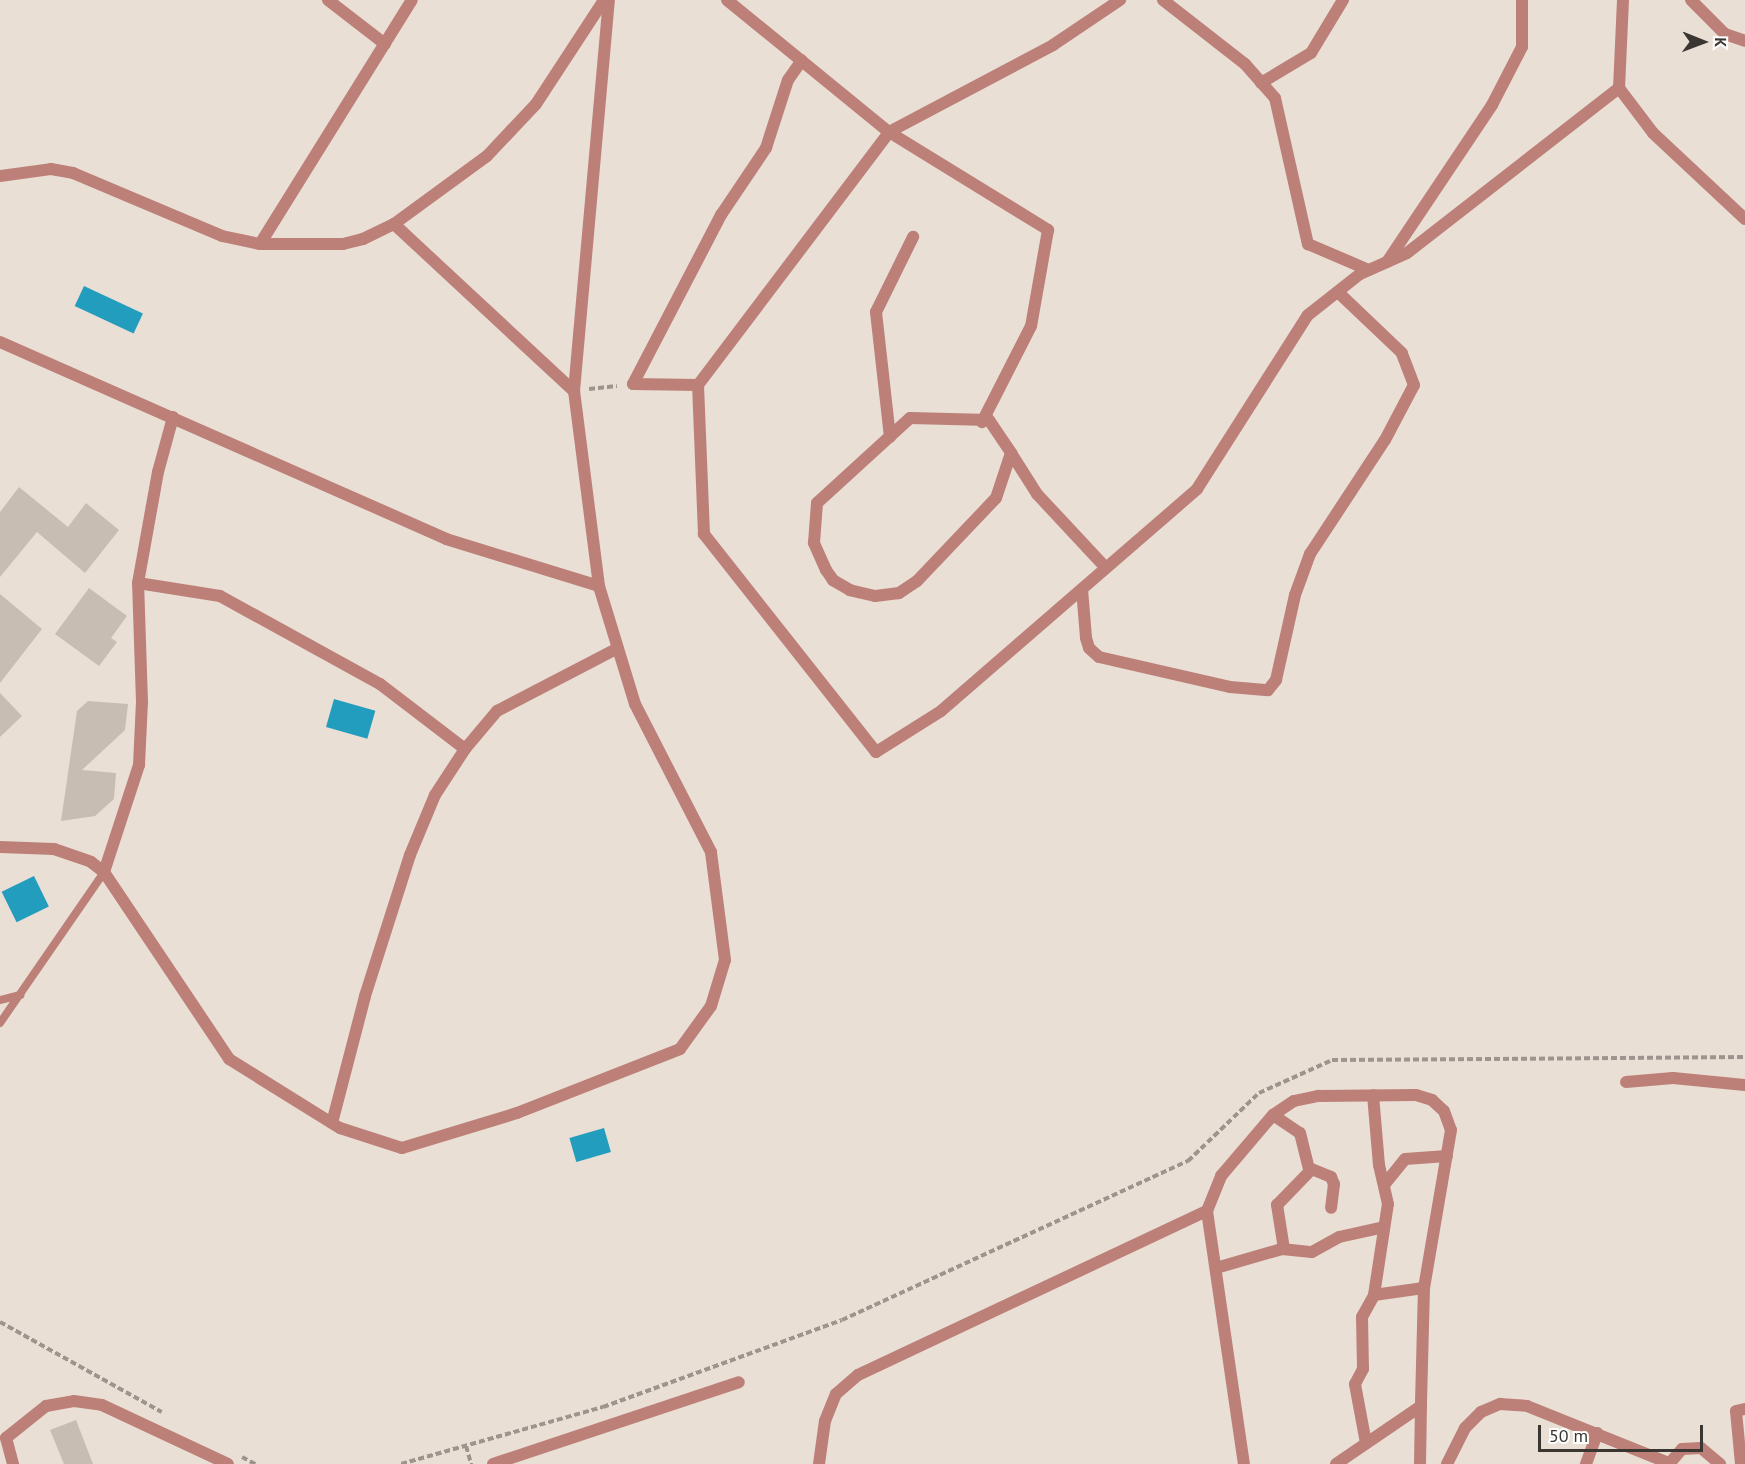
<!DOCTYPE html>
<html>
<head>
<meta charset="utf-8">
<style>
  body { margin:0 }
  #map { position:relative; width:1745px; height:1464px; overflow:hidden; background:#eadfd5; font-family:"PT Sans",sans-serif }
  div>[style] { position:absolute }
  .water>* { inset:0; background:#239dbd; transform-origin:0 0 }
  .building>* { inset:0; background:#c8bdb3 }
  .path>* { height:4px; margin-top:-2px; transform-origin:0; background:repeating-linear-gradient(90deg,#9c948d 0 6px,transparent 0 9px) }
  .service>* { height:8px; margin:-4px; padding:0 4px; transform-origin:4px; border-radius:4px; background:#bc8079 }
  .minor>* { height:12px; margin:-6px; padding:0 6px; transform-origin:6px; border-radius:6px; background:#bc8079 }
  .tertiary>* { height:12px; margin:-6px; padding:0 6px; transform-origin:6px; border-radius:6px; background:#bc8079 }
  span { translate:-50% -50%; white-space:nowrap; text-align:center; line-height:1.15; -webkit-text-stroke:4.5px #fff; paint-order:stroke }
  .north { position:absolute; left:1673px; top:12px; width:60px; height:60px; -webkit-text-stroke:4px #fff; paint-order:stroke; rotate:91deg; font-size:16px; font-weight:700; line-height:24px; text-align:center; color:#3a3632 }
  .north::after { content:''; display:block; margin:auto; width:21px; height:27px; background:#3a3632; clip-path:polygon(50% 0,100% 100%,50% 72%,0 100%) }
  .scale { position:absolute; left:1538px; top:1425px; width:165px; height:27px; box-sizing:border-box; border:3px solid #3a3632; border-top:0; padding-left:8px; font-size:18px; line-height:21px; white-space:nowrap; color:#3a3632; -webkit-text-stroke:4px #fff; paint-order:stroke }
</style>
</head>
<body>
<div id="map">
  <div class="water">
    <div style="left:84px;top:286px;width:65px;height:22px;rotate:25deg"></div>
    <div style="left:334px;top:699px;width:43px;height:29px;rotate:16deg"></div>
    <div style="left:34px;top:876px;width:34px;height:36px;rotate:64deg"></div>
    <div style="left:604px;top:1128px;width:25px;height:36px;rotate:74deg"></div>
  </div>
  <div class="building">
    <div style="clip-path:polygon(19px 487px,68px 527px,86px 503px,119px 530px,85px 573px,37px 532px,0 577px,0 512px)"></div>
    <div style="clip-path:polygon(89px 588px,127px 616px,111px 638px,117px 642px,99px 666px,55px 634px)"></div>
    <div style="clip-path:polygon(0 594px,42px 629px,0 683px)"></div>
    <div style="clip-path:polygon(0 693px,22px 716px,0 737px)"></div>
    <div style="clip-path:polygon(88px 701px,128px 704px,125px 730px,82px 770px,116px 773px,114px 799px,95px 816px,61px 821px,77px 711px)"></div>
    <div style="clip-path:polygon(76px 1420px,93px 1464px,64px 1464px,50px 1430px)"></div>
  </div>
  <div class="path">
    <div style="left:589px;top:389px;width:28px;rotate:-6deg"></div>
    <div style="left:0;top:1322px;width:185px;rotate:29.1deg"></div>
    <div style="left:466px;top:1446px;width:19px;rotate:74deg"></div>
    <div style="left:242px;top:1457px;width:15px;rotate:28deg"></div>
    <div style="left:401px;top:1464px;width:210px;rotate:-15.8deg"></div>
    <div style="left:603px;top:1407px;width:254px;rotate:-20deg"></div>
    <div style="left:842px;top:1320px;width:381px;rotate:-24.7deg"></div>
    <div style="left:1188px;top:1161px;width:98px;rotate:-43.8deg"></div>
    <div style="left:1259px;top:1093px;width:80px;rotate:-24.3deg"></div>
    <div style="left:1332px;top:1060px;width:413px;rotate:-0.4deg"></div>
  </div>
  <div class="service">
    <div style="left:0;top:1000px;width:21px;rotate:-14deg"></div>
    <div style="left:0;top:1023px;width:183px;rotate:-55.4deg"></div>
  </div>
  <div class="minor">
    <div style="left:328px;top:0;width:72px;rotate:37.7deg"></div>
    <div style="left:727px;top:0;width:209px;rotate:39.2deg"></div>
    <div style="left:889px;top:132px;width:187px;rotate:31.6deg"></div>
    <div style="left:1048px;top:230px;width:97px;rotate:100deg"></div>
    <div style="left:1031px;top:326px;width:108px;rotate:117deg"></div>
    <div style="left:1163px;top:0;width:104px;rotate:38deg"></div>
    <div style="left:1245px;top:64px;width:45px;rotate:48.6deg"></div>
    <div style="left:1275px;top:98px;width:150px;rotate:77.3deg"></div>
    <div style="left:1308px;top:244px;width:66px;rotate:23.1deg"></div>
    <div style="left:1261px;top:83px;width:58px;rotate:-31deg"></div>
    <div style="left:1311px;top:53px;width:62px;rotate:-58.9deg"></div>
    <div style="left:394px;top:224px;width:246px;rotate:42.9deg"></div>
    <div style="left:260px;top:244px;width:287px;rotate:-58.1deg"></div>
    <div style="left:1387px;top:262px;width:189px;rotate:-56.2deg"></div>
    <div style="left:1492px;top:105px;width:65px;rotate:-62.7deg"></div>
    <div style="left:1522px;top:47px;width:47px;rotate:-90deg"></div>
    <div style="left:0;top:342px;width:488px;rotate:23.8deg"></div>
    <div style="left:446px;top:539px;width:160px;rotate:17.1deg"></div>
    <div style="left:633px;top:384px;width:191px;rotate:-62.5deg"></div>
    <div style="left:721px;top:215px;width:81px;rotate:-56.1deg"></div>
    <div style="left:766px;top:148px;width:71px;rotate:-72.1deg"></div>
    <div style="left:788px;top:80px;width:24px;rotate:-55deg"></div>
    <div style="left:633px;top:384px;width:65px;rotate:0.9deg"></div>
    <div style="left:890px;top:437px;width:126px;rotate:-96.4deg"></div>
    <div style="left:876px;top:312px;width:84px;rotate:-63.7deg"></div>
    <div style="left:1011px;top:453px;width:47px;rotate:108.4deg"></div>
    <div style="left:996px;top:498px;width:115px;rotate:133.6deg"></div>
    <div style="left:917px;top:581px;width:22px;rotate:146deg"></div>
    <div style="left:899px;top:593px;width:24px;rotate:173deg"></div>
    <div style="left:875px;top:596px;width:26px;rotate:-167deg"></div>
    <div style="left:850px;top:590px;width:20px;rotate:-150deg"></div>
    <div style="left:833px;top:580px;width:12px;rotate:-125deg"></div>
    <div style="left:826px;top:570px;width:30px;rotate:-114deg"></div>
    <div style="left:814px;top:543px;width:40px;rotate:-85.7deg"></div>
    <div style="left:817px;top:503px;width:126px;rotate:-42.4deg"></div>
    <div style="left:910px;top:418px;width:79px;rotate:1.5deg"></div>
    <div style="left:989px;top:420px;width:40px;rotate:56deg"></div>
    <div style="left:1011px;top:453px;width:49px;rotate:57.6deg"></div>
    <div style="left:1037px;top:494px;width:101px;rotate:47deg"></div>
    <div style="left:138px;top:583px;width:83px;rotate:9deg"></div>
    <div style="left:220px;top:596px;width:183px;rotate:28.8deg"></div>
    <div style="left:380px;top:684px;width:107px;rotate:37.4deg"></div>
    <div style="left:1082px;top:589px;width:49px;rotate:85.3deg"></div>
    <div style="left:1086px;top:638px;width:10px;rotate:73deg"></div>
    <div style="left:1089px;top:648px;width:13px;rotate:42deg"></div>
    <div style="left:1099px;top:657px;width:134px;rotate:12.9deg"></div>
    <div style="left:1230px;top:687px;width:38px;rotate:5deg"></div>
    <div style="left:1268px;top:690px;width:13px;rotate:-51deg"></div>
    <div style="left:1276px;top:680px;width:87px;rotate:-77.4deg"></div>
    <div style="left:1295px;top:595px;width:44px;rotate:-69.9deg"></div>
    <div style="left:1310px;top:554px;width:136px;rotate:-56.7deg"></div>
    <div style="left:1385px;top:440px;width:62px;rotate:-62.2deg"></div>
    <div style="left:1414px;top:385px;width:34px;rotate:-111deg"></div>
    <div style="left:1402px;top:353px;width:88px;rotate:-136.4deg"></div>
    <div style="left:876px;top:752px;width:278px;rotate:-128.3deg"></div>
    <div style="left:704px;top:534px;width:149px;rotate:-92.3deg"></div>
    <div style="left:698px;top:385px;width:317px;rotate:-52.9deg"></div>
    <div style="left:889px;top:132px;width:186px;rotate:-27.9deg"></div>
    <div style="left:1053px;top:45px;width:81px;rotate:-33.9deg"></div>
    <div style="left:0;top:847px;width:54px;rotate:2.1deg"></div>
    <div style="left:54px;top:849px;width:39px;rotate:19deg"></div>
    <div style="left:91px;top:862px;width:16px;rotate:38deg"></div>
    <div style="left:104px;top:872px;width:225px;rotate:56.2deg"></div>
    <div style="left:229px;top:1059px;width:131px;rotate:31.9deg"></div>
    <div style="left:340px;top:1128px;width:65px;rotate:17.9deg"></div>
    <div style="left:402px;top:1148px;width:120px;rotate:-16.9deg"></div>
    <div style="left:517px;top:1113px;width:175px;rotate:-21.4deg"></div>
    <div style="left:680px;top:1049px;width:53px;rotate:-54.2deg"></div>
    <div style="left:711px;top:1006px;width:48px;rotate:-73.1deg"></div>
    <div style="left:725px;top:960px;width:109px;rotate:-97.4deg"></div>
    <div style="left:711px;top:852px;width:166px;rotate:-117.2deg"></div>
    <div style="left:635px;top:704px;width:123px;rotate:-107deg"></div>
    <div style="left:599px;top:586px;width:197px;rotate:-97.3deg"></div>
    <div style="left:574px;top:391px;width:393px;rotate:-84.9deg"></div>
    <div style="left:104px;top:872px;width:113px;rotate:-71.9deg"></div>
    <div style="left:139px;top:765px;width:63px;rotate:-87.3deg"></div>
    <div style="left:142px;top:702px;width:119px;rotate:-91.9deg"></div>
    <div style="left:138px;top:583px;width:113px;rotate:-79.8deg"></div>
    <div style="left:158px;top:472px;width:57px;rotate:-74.7deg"></div>
    <div style="left:1626px;top:1082px;width:47px;rotate:-4.9deg"></div>
    <div style="left:1673px;top:1078px;width:72px;rotate:5.6deg"></div>
    <div style="left:1273px;top:1115px;width:32px;rotate:34deg"></div>
    <div style="left:1300px;top:1133px;width:36px;rotate:76deg"></div>
    <div style="left:1309px;top:1168px;width:24px;rotate:22deg"></div>
    <div style="left:1331px;top:1177px;width:8px;rotate:67deg"></div>
    <div style="left:1334px;top:1184px;width:24px;rotate:97deg"></div>
    <div style="left:332px;top:1123px;width:131px;rotate:-75.4deg"></div>
    <div style="left:365px;top:996px;width:148px;rotate:-72.3deg"></div>
    <div style="left:410px;top:855px;width:65px;rotate:-67.4deg"></div>
    <div style="left:435px;top:795px;width:55px;rotate:-56.9deg"></div>
    <div style="left:465px;top:749px;width:50px;rotate:-49.9deg"></div>
    <div style="left:497px;top:711px;width:136px;rotate:-27.5deg"></div>
    <div style="left:1384px;top:1185px;width:33px;rotate:-51deg"></div>
    <div style="left:1405px;top:1159px;width:42px;rotate:-4.1deg"></div>
    <div style="left:1207px;top:1211px;width:256px;rotate:81.7deg"></div>
    <div style="left:1284px;top:1249px;width:45px;rotate:-99deg"></div>
    <div style="left:1277px;top:1205px;width:50px;rotate:-45.8deg"></div>
    <div style="left:1216px;top:1268px;width:69px;rotate:-16.1deg"></div>
    <div style="left:1282px;top:1249px;width:30px;rotate:6deg"></div>
    <div style="left:1312px;top:1252px;width:31px;rotate:-29deg"></div>
    <div style="left:1339px;top:1237px;width:46px;rotate:-12.5deg"></div>
    <div style="left:1374px;top:1295px;width:50px;rotate:-8deg"></div>
    <div style="left:1366px;top:1443px;width:60px;rotate:-100.6deg"></div>
    <div style="left:1355px;top:1384px;width:17px;rotate:-62deg"></div>
    <div style="left:1363px;top:1369px;width:52px;rotate:-91.1deg"></div>
    <div style="left:1362px;top:1317px;width:25px;rotate:-61deg"></div>
    <div style="left:1374px;top:1295px;width:92px;rotate:-81.3deg"></div>
    <div style="left:1388px;top:1204px;width:40px;rotate:-103deg"></div>
    <div style="left:1379px;top:1165px;width:70px;rotate:-94.9deg"></div>
    <div style="left:13px;top:1464px;width:27px;rotate:-105deg"></div>
    <div style="left:6px;top:1438px;width:51px;rotate:-38.7deg"></div>
    <div style="left:46px;top:1406px;width:28px;rotate:-10deg"></div>
    <div style="left:74px;top:1401px;width:28px;rotate:8deg"></div>
    <div style="left:102px;top:1405px;width:139px;rotate:25.1deg"></div>
    <div style="left:493px;top:1464px;width:259px;rotate:-18.4deg"></div>
    <div style="left:819px;top:1464px;width:43px;rotate:-82.1deg"></div>
    <div style="left:825px;top:1421px;width:29px;rotate:-68deg"></div>
    <div style="left:836px;top:1394px;width:29px;rotate:-41deg"></div>
    <div style="left:858px;top:1375px;width:386px;rotate:-25.2deg"></div>
    <div style="left:1207px;top:1211px;width:38px;rotate:-68deg"></div>
    <div style="left:1221px;top:1176px;width:80px;rotate:-49.6deg"></div>
    <div style="left:1273px;top:1115px;width:25px;rotate:-34deg"></div>
    <div style="left:1294px;top:1101px;width:25px;rotate:-12deg"></div>
    <div style="left:1318px;top:1096px;width:98px;rotate:-0.6deg"></div>
    <div style="left:1416px;top:1095px;width:17px;rotate:17deg"></div>
    <div style="left:1432px;top:1100px;width:16px;rotate:43deg"></div>
    <div style="left:1444px;top:1111px;width:20px;rotate:70deg"></div>
    <div style="left:1451px;top:1130px;width:160px;rotate:99.7deg"></div>
    <div style="left:1424px;top:1288px;width:118px;rotate:91.5deg"></div>
    <div style="left:1447px;top:1464px;width:40px;rotate:-63.4deg"></div>
    <div style="left:1465px;top:1428px;width:23px;rotate:-45deg"></div>
    <div style="left:1481px;top:1412px;width:21px;rotate:-23deg"></div>
    <div style="left:1500px;top:1404px;width:27px;rotate:4deg"></div>
    <div style="left:1527px;top:1406px;width:153px;rotate:21.9deg"></div>
    <div style="left:1586px;top:1464px;width:33px;rotate:-70deg"></div>
    <div style="left:1669px;top:1464px;width:20px;rotate:-49deg"></div>
    <div style="left:1682px;top:1449px;width:19px;rotate:-3deg"></div>
    <div style="left:1701px;top:1448px;width:25px;rotate:40deg"></div>
    <div style="left:1741px;top:1464px;width:53px;rotate:-95.4deg"></div>
    <div style="left:1736px;top:1411px;width:9px;rotate:-13deg"></div>
  </div>
  <div class="tertiary">
    <div style="left:1623px;top:0;width:88px;rotate:92.6deg"></div>
    <div style="left:1619px;top:88px;width:56px;rotate:52.9deg"></div>
    <div style="left:1653px;top:133px;width:126px;rotate:43.1deg"></div>
    <div style="left:1691px;top:0;width:48px;rotate:45deg"></div>
    <div style="left:1725px;top:34px;width:21px;rotate:19deg"></div>
    <div style="left:0;top:176px;width:51px;rotate:-7.8deg"></div>
    <div style="left:51px;top:169px;width:22px;rotate:10deg"></div>
    <div style="left:73px;top:173px;width:162px;rotate:22.9deg"></div>
    <div style="left:222px;top:236px;width:39px;rotate:12deg"></div>
    <div style="left:260px;top:244px;width:83px"></div>
    <div style="left:343px;top:244px;width:21px;rotate:-14deg"></div>
    <div style="left:363px;top:239px;width:34px;rotate:-26deg"></div>
    <div style="left:394px;top:224px;width:115px;rotate:-36.2deg"></div>
    <div style="left:487px;top:156px;width:71px;rotate:-46.7deg"></div>
    <div style="left:536px;top:104px;width:124px;rotate:-56.8deg"></div>
    <div style="left:876px;top:752px;width:77px;rotate:-32.2deg"></div>
    <div style="left:941px;top:711px;width:339px;rotate:-40.9deg"></div>
    <div style="left:1197px;top:489px;width:206px;rotate:-57.5deg"></div>
    <div style="left:1308px;top:315px;width:66px;rotate:-38.3deg"></div>
    <div style="left:1360px;top:274px;width:51px;rotate:-24.1deg"></div>
    <div style="left:1407px;top:253px;width:269px;rotate:-37.9deg"></div>
    <div style="left:1336px;top:1464px;width:103px;rotate:-34.3deg"></div>
    <div style="left:1421px;top:1406px;width:58px;rotate:91deg"></div>
  </div>
  <div class="north">K</div>
  <div class="scale">50 m</div>
</div>
</body>
</html>
